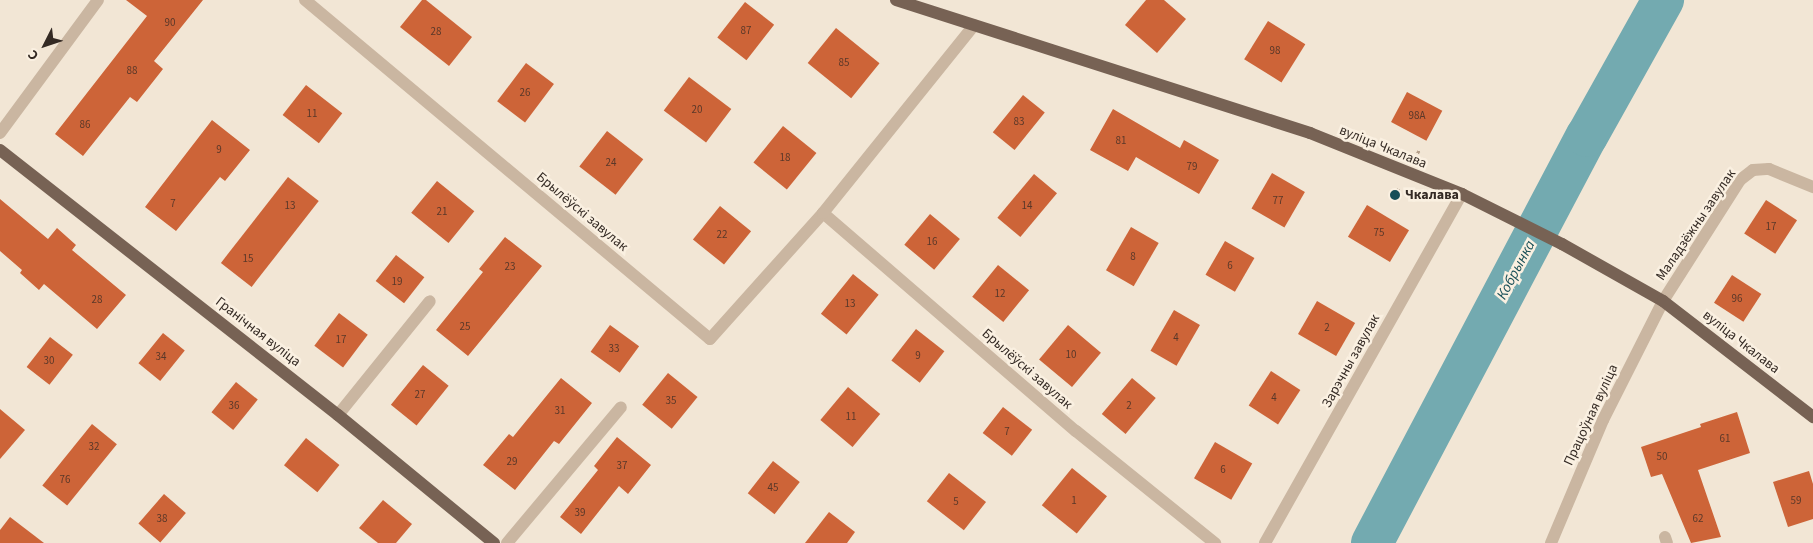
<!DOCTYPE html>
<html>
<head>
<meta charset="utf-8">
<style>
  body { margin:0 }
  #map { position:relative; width:1813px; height:543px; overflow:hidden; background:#f2e6d5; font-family:"Source Sans 3",sans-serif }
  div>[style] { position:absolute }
  .river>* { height:42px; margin:-21px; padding:0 21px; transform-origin:21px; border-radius:21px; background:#73aab0 }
  .building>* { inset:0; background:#cd6438; transform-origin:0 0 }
  .path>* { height:3px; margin-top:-1.5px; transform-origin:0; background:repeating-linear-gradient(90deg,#b6a08b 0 2.5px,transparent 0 5px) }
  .minor>* { height:12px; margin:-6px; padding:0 6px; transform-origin:6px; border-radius:6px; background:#cab6a1 }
  .major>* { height:12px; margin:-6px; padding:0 6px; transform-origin:6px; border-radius:6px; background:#776254 }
  .dots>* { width:14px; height:14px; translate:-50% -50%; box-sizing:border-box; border:2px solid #faf0e1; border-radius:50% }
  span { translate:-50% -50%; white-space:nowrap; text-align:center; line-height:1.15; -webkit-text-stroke:5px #faf0e1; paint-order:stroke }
  .number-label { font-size:11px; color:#5a3829 }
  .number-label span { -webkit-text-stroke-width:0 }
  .street-label { font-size:14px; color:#342a24 }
  .poi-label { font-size:14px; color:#342a24; font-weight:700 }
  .left { translate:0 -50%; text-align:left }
  .water-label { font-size:15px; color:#184f57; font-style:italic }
  .north { position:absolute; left:20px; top:20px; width:50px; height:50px; -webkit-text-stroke:4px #faf0e1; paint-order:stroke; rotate:229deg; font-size:14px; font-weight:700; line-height:20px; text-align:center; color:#342a24 }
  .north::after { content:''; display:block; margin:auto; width:18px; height:22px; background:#342a24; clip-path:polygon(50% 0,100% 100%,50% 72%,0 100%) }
</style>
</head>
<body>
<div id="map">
  <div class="river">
    <div style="left:1372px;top:543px;width:460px;rotate:-62.2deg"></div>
    <div style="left:1587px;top:136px;width:156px;rotate:-60.8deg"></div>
  </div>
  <div class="building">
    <div style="clip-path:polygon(126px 0,203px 0,154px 61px,163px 69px,137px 102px,130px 97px,83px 156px,55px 134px,147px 16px)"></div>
    <div style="clip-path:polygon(422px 0,426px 0,472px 37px,449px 66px,400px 27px)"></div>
    <div style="clip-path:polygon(1146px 0,1164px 0,1186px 19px,1157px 53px,1125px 25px)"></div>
    <div style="left:745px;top:2px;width:37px;height:45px;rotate:38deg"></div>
    <div style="left:1268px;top:21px;width:44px;height:45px;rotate:32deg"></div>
    <div style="left:836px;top:28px;width:56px;height:45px;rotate:39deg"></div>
    <div style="left:526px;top:63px;width:35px;height:48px;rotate:37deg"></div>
    <div style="left:689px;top:77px;width:53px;height:42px;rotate:37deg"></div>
    <div style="left:306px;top:85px;width:46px;height:38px;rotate:38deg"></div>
    <div style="left:1407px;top:92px;width:40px;height:34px;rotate:28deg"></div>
    <div style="left:1023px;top:95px;width:28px;height:48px;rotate:39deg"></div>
    <div style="clip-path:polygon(1113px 109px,1180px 148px,1184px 140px,1219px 160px,1199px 194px,1136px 157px,1128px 171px,1090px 150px)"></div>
    <div style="clip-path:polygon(212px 120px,250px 150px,225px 181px,220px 177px,176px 231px,145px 207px)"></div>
    <div style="left:783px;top:126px;width:43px;height:47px;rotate:39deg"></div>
    <div style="left:607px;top:131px;width:46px;height:45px;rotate:38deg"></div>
    <div style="left:1272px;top:173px;width:38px;height:41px;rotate:30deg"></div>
    <div style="left:1034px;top:174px;width:30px;height:57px;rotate:40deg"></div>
    <div style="left:288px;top:177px;width:39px;height:109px;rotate:38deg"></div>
    <div style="left:437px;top:181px;width:48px;height:41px;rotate:39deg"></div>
    <div style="clip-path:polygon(0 199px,48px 239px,57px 228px,76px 245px,72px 250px,126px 295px,97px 329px,44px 284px,39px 290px,20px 273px,22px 270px,0 251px)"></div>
    <div style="left:1766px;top:200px;width:37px;height:40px;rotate:33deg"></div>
    <div style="left:1367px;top:205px;width:49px;height:37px;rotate:31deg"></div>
    <div style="left:720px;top:206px;width:40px;height:43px;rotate:39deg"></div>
    <div style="left:930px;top:214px;width:39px;height:40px;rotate:40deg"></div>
    <div style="left:1131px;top:227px;width:32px;height:50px;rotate:30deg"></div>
    <div style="clip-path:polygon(505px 237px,542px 266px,468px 356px,436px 330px,483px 272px,479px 269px)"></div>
    <div style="left:1225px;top:241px;width:34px;height:39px;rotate:30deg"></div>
    <div style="left:396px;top:255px;width:36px;height:33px;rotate:38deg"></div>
    <div style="left:998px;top:265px;width:40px;height:41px;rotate:39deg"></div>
    <div style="left:853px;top:274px;width:33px;height:51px;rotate:39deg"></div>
    <div style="left:1732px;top:275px;width:35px;height:33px;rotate:33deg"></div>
    <div style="left:1317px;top:301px;width:44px;height:38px;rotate:30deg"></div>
    <div style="left:1174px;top:310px;width:30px;height:47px;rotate:30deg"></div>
    <div style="left:339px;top:313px;width:36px;height:41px;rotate:37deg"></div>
    <div style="left:610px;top:325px;width:36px;height:33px;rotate:36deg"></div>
    <div style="left:1068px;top:325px;width:43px;height:45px;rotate:40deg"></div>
    <div style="left:916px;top:329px;width:36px;height:40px;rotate:38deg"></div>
    <div style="left:163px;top:333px;width:28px;height:39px;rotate:39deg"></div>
    <div style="left:50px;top:337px;width:29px;height:38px;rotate:38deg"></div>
    <div style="left:423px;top:365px;width:33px;height:51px;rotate:39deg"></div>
    <div style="left:1271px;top:371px;width:35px;height:41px;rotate:33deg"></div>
    <div style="left:668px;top:373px;width:38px;height:41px;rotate:39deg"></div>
    <div style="clip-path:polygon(561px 378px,592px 403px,559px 444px,554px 441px,515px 490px,483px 465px,509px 434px,513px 437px)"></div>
    <div style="left:1132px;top:378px;width:31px;height:47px;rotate:40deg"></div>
    <div style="left:236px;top:382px;width:28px;height:39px;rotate:39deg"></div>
    <div style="left:848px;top:387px;width:42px;height:43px;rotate:40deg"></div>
    <div style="left:1003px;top:407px;width:37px;height:33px;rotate:38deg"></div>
    <div style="clip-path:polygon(0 409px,25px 430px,0 459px)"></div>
    <div style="clip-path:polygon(1737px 412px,1750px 453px,1698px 470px,1721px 537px,1691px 543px,1662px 474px,1651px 477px,1641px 447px,1701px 427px,1700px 424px)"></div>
    <div style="left:92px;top:424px;width:32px;height:79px;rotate:39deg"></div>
    <div style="clip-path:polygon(617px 437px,651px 465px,628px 494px,619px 486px,581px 534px,560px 517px,598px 470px,594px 466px)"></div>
    <div style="left:306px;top:438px;width:43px;height:35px;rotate:39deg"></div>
    <div style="left:1215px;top:442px;width:43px;height:42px;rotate:30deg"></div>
    <div style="left:773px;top:461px;width:34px;height:41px;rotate:38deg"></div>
    <div style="left:1072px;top:468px;width:45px;height:48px;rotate:39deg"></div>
    <div style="clip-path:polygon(1809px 471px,1813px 484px,1813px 519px,1788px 527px,1773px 482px)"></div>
    <div style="left:949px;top:473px;width:47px;height:36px;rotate:38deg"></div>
    <div style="left:164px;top:494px;width:29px;height:39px;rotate:41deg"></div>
    <div style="clip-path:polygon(383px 500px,412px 524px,396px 543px,378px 543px,359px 528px)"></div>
    <div style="clip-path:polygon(829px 512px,855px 532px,847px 543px,805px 543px)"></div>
    <div style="clip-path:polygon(10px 517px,44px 543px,0 543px,0 530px)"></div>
  </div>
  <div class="path">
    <div style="left:1415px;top:157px;width:9px;rotate:-58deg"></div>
    <div style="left:1395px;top:195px;width:9px;rotate:-63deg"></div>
  </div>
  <div class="minor">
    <div style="left:305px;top:0;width:528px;rotate:39.93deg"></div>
    <div style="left:710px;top:339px;width:169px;rotate:-48.1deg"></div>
    <div style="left:823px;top:213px;width:334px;rotate:40.8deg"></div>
    <div style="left:1076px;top:431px;width:179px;rotate:38.9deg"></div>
    <div style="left:0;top:133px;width:165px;rotate:-53.6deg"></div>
    <div style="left:823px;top:213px;width:241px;rotate:-51.2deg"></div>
    <div style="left:338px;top:415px;width:146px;rotate:-51.1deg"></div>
    <div style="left:1665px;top:537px;width:6px;rotate:72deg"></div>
    <div style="left:507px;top:543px;width:177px;rotate:-50deg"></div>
    <div style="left:1265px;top:543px;width:401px;rotate:-60.6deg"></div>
    <div style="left:1551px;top:543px;width:134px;rotate:-67.1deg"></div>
    <div style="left:1603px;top:420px;width:133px;rotate:-63.2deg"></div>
    <div style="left:1663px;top:301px;width:143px;rotate:-57.5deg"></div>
    <div style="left:1740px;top:180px;width:16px;rotate:-38deg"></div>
    <div style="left:1753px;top:170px;width:16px;rotate:-4deg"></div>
    <div style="left:1769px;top:169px;width:48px;rotate:22.2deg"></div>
  </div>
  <div class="major">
    <div style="left:896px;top:0;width:435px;rotate:17.8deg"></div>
    <div style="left:1310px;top:133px;width:164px;rotate:21.9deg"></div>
    <div style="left:1462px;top:194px;width:112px;rotate:26.6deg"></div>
    <div style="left:1562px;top:244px;width:116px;rotate:29.4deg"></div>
    <div style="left:1663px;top:301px;width:190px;rotate:37.7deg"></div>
    <div style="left:0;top:150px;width:429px;rotate:38.1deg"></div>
    <div style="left:338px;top:415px;width:202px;rotate:39.4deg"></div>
  </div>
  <div class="dots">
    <div style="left:1395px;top:195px;background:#184f57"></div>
  </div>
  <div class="number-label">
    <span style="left:170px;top:23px">90</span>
    <span style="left:746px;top:31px">87</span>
    <span style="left:436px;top:32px">28</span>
    <span style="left:1275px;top:51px">98</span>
    <span style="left:844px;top:63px">85</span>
    <span style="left:132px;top:71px">88</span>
    <span style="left:525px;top:93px">26</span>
    <span style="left:697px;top:110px">20</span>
    <span style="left:312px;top:114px">11</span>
    <span style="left:1417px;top:116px">98А</span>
    <span style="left:1019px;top:122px">83</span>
    <span style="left:85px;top:125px">86</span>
    <span style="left:1121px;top:141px">81</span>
    <span style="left:219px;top:150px">9</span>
    <span style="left:785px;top:158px">18</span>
    <span style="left:611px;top:163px">24</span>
    <span style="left:1192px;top:167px">79</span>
    <span style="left:1278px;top:201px">77</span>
    <span style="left:173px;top:204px">7</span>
    <span style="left:290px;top:206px">13</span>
    <span style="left:1027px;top:206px">14</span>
    <span style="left:442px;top:212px">21</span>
    <span style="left:1771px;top:227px">17</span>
    <span style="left:1379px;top:233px">75</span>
    <span style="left:722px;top:235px">22</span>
    <span style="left:932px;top:242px">16</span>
    <span style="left:1133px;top:257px">8</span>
    <span style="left:248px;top:259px">15</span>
    <span style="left:1230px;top:266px">6</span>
    <span style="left:510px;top:267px">23</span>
    <span style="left:397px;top:282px">19</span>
    <span style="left:1000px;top:294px">12</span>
    <span style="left:1737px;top:299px">96</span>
    <span style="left:97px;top:300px">28</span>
    <span style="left:850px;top:304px">13</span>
    <span style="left:465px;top:327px">25</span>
    <span style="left:1327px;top:328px">2</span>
    <span style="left:1176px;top:338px">4</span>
    <span style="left:341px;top:340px">17</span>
    <span style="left:614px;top:349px">33</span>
    <span style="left:1071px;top:355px">10</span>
    <span style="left:918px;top:356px">9</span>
    <span style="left:161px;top:357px">34</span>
    <span style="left:49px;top:361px">30</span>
    <span style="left:420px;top:395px">27</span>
    <span style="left:1274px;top:398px">4</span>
    <span style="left:671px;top:401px">35</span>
    <span style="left:234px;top:406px">36</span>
    <span style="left:1129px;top:406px">2</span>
    <span style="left:560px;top:411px">31</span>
    <span style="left:851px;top:417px">11</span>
    <span style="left:1007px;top:432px">7</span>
    <span style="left:1725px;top:439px">61</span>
    <span style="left:94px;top:447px">32</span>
    <span style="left:1662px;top:457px">50</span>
    <span style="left:512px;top:462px">29</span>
    <span style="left:622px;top:466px">37</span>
    <span style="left:1223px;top:470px">6</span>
    <span style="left:65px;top:480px">76</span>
    <span style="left:773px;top:488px">45</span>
    <span style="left:1074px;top:501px">1</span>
    <span style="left:1796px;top:501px">59</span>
    <span style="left:956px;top:502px">5</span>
    <span style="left:580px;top:513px">39</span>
    <span style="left:162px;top:519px">38</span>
    <span style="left:1698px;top:519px">62</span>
  </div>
  <div class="street-label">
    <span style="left:1383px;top:147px;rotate:22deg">вуліца Чкалава</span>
    <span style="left:582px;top:212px;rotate:40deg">Брылёўскі завулак</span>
    <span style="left:1696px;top:225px;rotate:-56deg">Маладзёжны завулак</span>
    <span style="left:258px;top:332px;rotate:38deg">Гранічная вуліца</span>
    <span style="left:1741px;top:342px;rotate:38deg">вуліца Чкалава</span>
    <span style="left:1351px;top:361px;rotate:-61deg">Зарэчны завулак</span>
    <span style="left:1027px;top:369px;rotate:41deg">Брылёўскі завулак</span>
    <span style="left:1591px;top:415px;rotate:-65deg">Працоўная вуліца</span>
  </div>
  <div class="poi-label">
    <span class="left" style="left:1405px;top:195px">Чкалава</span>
  </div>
  <div class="water-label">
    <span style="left:1516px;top:270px;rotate:-62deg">Кобрынка</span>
  </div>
  <div class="north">С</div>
</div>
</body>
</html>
